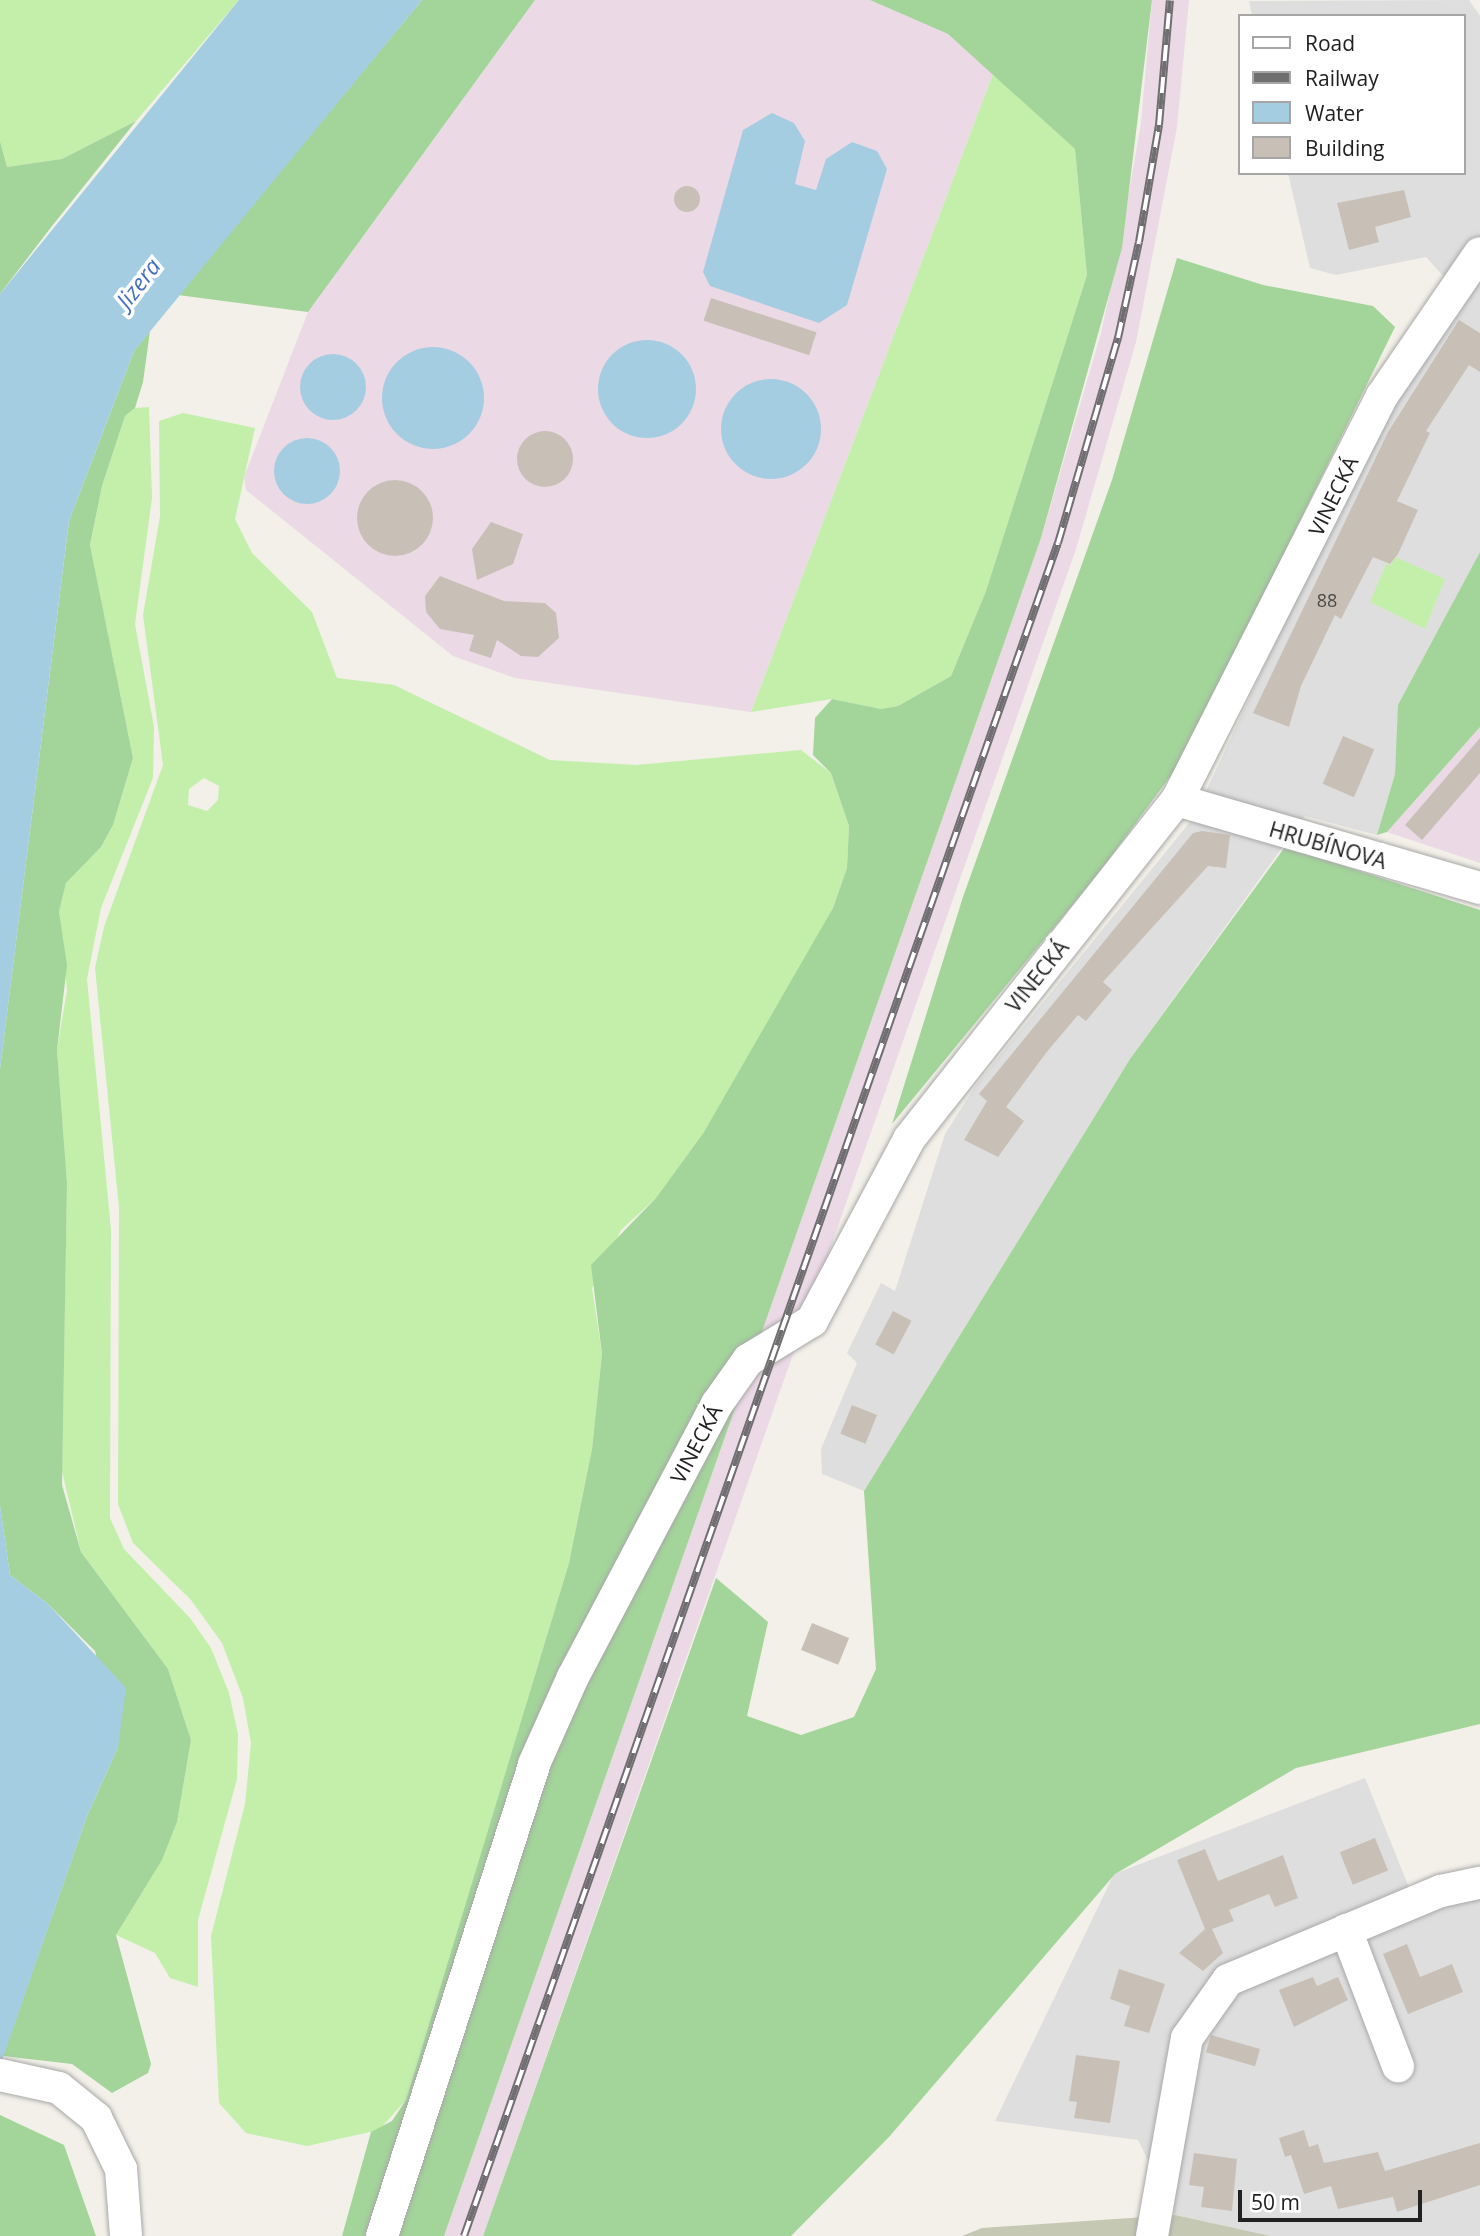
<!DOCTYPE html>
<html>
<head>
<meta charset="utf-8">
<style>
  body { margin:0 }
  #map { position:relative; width:1480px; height:2236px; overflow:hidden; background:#f2f0e8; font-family:"Open Sans",sans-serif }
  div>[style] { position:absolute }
  .residential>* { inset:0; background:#dfdede }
  .industrial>* { inset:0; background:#ecd9e6 }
  .construction>* { inset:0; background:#c5c8b2 }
  .grass>* { inset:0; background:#c3efab }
  .forest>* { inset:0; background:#a3d49a }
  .water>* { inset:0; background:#a5cde2 }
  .round { border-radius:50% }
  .building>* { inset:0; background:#c8c0b6; transform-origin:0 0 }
  .roads { filter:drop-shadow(0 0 2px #a8a8a8) drop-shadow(0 0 2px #a8a8a8) }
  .minor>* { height:32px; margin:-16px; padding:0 16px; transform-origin:16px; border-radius:16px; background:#fff }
  .rail>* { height:8px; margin-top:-4px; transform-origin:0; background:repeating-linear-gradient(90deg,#fff 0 16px,#6f6f6f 0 32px); box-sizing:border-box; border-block:2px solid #6f6f6f }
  span { translate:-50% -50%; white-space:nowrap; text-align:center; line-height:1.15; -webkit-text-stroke:7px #fff; paint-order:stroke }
  .number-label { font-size:18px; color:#4b4946 }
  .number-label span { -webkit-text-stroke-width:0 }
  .street-label { font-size:21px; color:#212121 }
  .water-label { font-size:23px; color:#4570ba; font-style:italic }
  .legend { position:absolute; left:1238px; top:14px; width:228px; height:161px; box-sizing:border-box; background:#fff; border:2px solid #a6a6a6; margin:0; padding:9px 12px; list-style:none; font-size:21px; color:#212121 }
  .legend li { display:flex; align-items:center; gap:14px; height:35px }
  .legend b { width:35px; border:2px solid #a6a6a6 }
  .scale { position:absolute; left:1238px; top:2190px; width:184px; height:32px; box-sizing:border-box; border:4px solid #212121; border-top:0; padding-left:9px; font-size:21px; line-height:24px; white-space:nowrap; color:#212121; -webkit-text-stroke:5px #fff; paint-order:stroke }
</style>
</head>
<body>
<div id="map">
  <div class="residential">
    <div style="clip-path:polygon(1469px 0,1480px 16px,1480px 552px,1399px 705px,1395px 774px,1377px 835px,1305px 816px,1130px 1059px,864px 1491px,822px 1474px,821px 1449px,857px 1363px,847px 1353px,881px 1283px,895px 1291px,945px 1134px,976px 1085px,1194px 817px,1351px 480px,1396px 397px,1463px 298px,1426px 257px,1336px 275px,1310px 268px,1288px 173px,1464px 173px,1464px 16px,1252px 16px,1249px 1px)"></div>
    <div style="clip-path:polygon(1365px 1778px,1420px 1915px,1480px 1897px,1480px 2236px,1271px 2236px,1175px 2215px,1138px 2140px,995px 2121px,1114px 1874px)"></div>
  </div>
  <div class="industrial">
    <div style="clip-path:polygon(535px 0,870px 0,948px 34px,993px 74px,751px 712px,515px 678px,453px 656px,246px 490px,244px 477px,308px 312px)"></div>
    <div style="clip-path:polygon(1152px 0,1189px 0,1177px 127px,1136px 342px,1076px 549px,483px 2236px,444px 2236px,1041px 538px,1101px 333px,1121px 239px,1141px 123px)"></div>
    <div style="clip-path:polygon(1480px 727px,1480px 863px,1387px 832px)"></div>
  </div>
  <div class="construction">
    <div style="clip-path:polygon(1175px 2215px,1271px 2236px,962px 2236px,982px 2228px)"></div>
  </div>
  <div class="grass">
    <div style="clip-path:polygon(0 0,239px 0,136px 121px,62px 159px,7px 167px,0 141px)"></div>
    <div style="clip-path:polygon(993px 74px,1075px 149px,1087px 275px,986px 591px,951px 676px,898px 706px,881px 709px,832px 699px,751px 712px)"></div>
    <div style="clip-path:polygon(149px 407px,152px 498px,135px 624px,154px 727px,153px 778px,101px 908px,87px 979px,111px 1230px,110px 1518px,124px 1549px,190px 1618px,211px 1648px,229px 1693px,238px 1734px,237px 1779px,198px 1920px,198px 1987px,170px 1978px,155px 1953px,116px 1935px,162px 1860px,177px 1822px,191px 1740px,168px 1669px,81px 1552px,62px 1471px,67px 1183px,57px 1050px,67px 990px,59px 912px,66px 883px,101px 847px,113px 825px,133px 758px,90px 546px,102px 486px,125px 416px,135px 408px)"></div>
    <div style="clip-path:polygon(evenodd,183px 413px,255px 428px,235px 519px,252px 553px,312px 612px,337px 678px,394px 685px,550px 760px,636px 765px,801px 750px,831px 773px,849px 826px,847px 868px,833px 908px,769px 1026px,704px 1132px,656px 1198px,621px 1230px,592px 1288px,602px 1354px,592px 1449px,569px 1563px,406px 2100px,379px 2130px,307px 2146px,246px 2133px,219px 2103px,211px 1936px,245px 1804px,251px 1743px,243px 1698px,222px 1643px,191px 1600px,133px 1543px,118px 1504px,119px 1208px,95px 968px,104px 927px,163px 765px,143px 615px,160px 516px,159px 421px,183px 413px,204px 778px,219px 786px,218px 800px,207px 811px,188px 805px,189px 789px,204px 778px)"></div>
    <div style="clip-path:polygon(1395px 557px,1445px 579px,1425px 629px,1370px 602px,1386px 564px,1391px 565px)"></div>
  </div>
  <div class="forest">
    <div style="clip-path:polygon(422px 0,535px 0,308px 312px,178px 295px)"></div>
    <div style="clip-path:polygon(870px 0,1152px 0,1122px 248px,1041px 538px,444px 2236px,342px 2236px,371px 2132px,392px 2121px,406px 2100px,569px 1563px,592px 1449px,602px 1354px,591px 1265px,656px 1198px,704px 1132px,833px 908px,847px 868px,849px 826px,831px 773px,813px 755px,815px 718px,832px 699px,881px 709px,898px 706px,951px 676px,986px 591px,1087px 275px,1075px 149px,948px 34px)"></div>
    <div style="clip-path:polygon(136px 121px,52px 226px,0 294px,0 141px,7px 167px,62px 159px)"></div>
    <div style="clip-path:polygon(1177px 258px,1263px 285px,1373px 306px,1395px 327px,1183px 759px,1098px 874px,892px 1124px,963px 897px,1112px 480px)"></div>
    <div style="clip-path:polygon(150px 331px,143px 382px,135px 408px,125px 416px,102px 486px,90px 545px,133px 758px,113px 825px,101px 847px,66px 883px,59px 912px,67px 965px,57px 1050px,67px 1183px,62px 1485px,81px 1552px,168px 1669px,191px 1740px,177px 1822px,162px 1860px,116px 1935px,151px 2064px,148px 2073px,112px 2093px,72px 2064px,3px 2056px,87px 1816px,118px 1747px,95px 1651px,48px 1604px,10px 1575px,0 1506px,0 1069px,69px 521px,134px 351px)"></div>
    <div style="clip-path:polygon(1480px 552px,1480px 727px,1387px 832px,1377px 835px,1395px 774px,1398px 705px)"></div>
    <div style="clip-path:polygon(1285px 847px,1480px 910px,1480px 1724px,1296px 1768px,1115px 1874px,889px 2137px,791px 2236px,483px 2236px,716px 1578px,768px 1622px,747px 1716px,801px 1735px,854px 1717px,876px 1669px,864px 1491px,1130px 1059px)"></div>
    <div style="clip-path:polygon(0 2115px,64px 2145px,96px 2236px,0 2236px)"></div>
  </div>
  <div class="water">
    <div style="clip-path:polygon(239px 0,422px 0,134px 351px,69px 521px,0 1069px,0 294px)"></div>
    <div style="clip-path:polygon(772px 113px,794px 123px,805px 141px,795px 184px,816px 190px,826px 159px,852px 142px,877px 151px,887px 169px,847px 305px,819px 323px,710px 286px,703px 272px,743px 130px)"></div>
    <div class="round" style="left:598px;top:340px;width:98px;height:98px"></div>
    <div class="round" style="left:382px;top:347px;width:102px;height:102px"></div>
    <div class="round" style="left:300px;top:354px;width:66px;height:66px"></div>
    <div class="round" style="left:721px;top:379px;width:100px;height:100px"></div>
    <div class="round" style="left:274px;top:438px;width:66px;height:66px"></div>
    <div style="clip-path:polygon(0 1506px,10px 1575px,48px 1604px,126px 1688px,118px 1747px,87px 1816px,0 2066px)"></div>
  </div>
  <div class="building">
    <div class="round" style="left:674px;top:186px;width:26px;height:26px"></div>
    <div style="clip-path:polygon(1404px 190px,1411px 217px,1375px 227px,1379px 242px,1349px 250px,1337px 203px)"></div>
    <div style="left:711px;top:298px;width:111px;height:24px;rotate:18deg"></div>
    <div style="clip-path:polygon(1459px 320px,1480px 333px,1480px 372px,1469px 365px,1426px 431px,1430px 433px,1397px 501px,1418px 510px,1398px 554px,1390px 564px,1373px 557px,1341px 619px,1335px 615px,1301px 686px,1289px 727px,1253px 713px,1388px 432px)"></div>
    <div class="round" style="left:517px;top:431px;width:56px;height:56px"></div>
    <div class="round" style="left:357px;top:480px;width:76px;height:76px"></div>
    <div style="clip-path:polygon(491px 522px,523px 534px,513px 564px,477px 580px,472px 549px)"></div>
    <div style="clip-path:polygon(440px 576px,504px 601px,545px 603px,556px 613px,559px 638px,538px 657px,521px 656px,497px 640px,491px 658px,469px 651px,474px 635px,440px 629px,426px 612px,425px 596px)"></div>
    <div style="left:1343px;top:736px;width:34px;height:52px;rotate:23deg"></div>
    <div style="clip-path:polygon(1480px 738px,1480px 773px,1422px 840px,1405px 825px)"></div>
    <div style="clip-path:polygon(1202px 831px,1230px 835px,1226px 868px,1208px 866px,1103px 982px,1112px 990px,1086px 1021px,1078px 1015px,1046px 1053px,1006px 1107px,1024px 1121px,998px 1157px,964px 1140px,987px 1101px,979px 1094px,1193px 833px)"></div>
    <div style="left:893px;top:1311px;width:21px;height:38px;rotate:28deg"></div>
    <div style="left:852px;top:1405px;width:27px;height:31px;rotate:22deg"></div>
    <div style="left:812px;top:1623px;width:40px;height:29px;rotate:22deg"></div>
    <div style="left:1375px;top:1838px;width:35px;height:38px;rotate:68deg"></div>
    <div style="clip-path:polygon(1205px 1849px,1218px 1881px,1283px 1855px,1298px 1898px,1275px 1907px,1269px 1894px,1229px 1910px,1234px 1921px,1212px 1929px,1223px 1953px,1203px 1971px,1179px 1953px,1205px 1929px,1177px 1860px)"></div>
    <div style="clip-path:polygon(1407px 1944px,1420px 1977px,1452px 1964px,1463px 1992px,1408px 2014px,1383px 1954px)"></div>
    <div style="clip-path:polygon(1119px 1969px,1165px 1984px,1149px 2033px,1124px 2026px,1130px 2006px,1110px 1999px)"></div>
    <div style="clip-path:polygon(1313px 1977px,1317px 1986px,1338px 1977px,1348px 2000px,1294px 2027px,1279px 1990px)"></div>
    <div style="left:1211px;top:2035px;width:51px;height:18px;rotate:16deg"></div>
    <div style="clip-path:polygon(1076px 2055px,1120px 2061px,1110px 2123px,1074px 2118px,1077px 2102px,1069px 2101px)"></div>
    <div style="clip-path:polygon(1304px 2130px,1309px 2147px,1318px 2144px,1324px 2163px,1378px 2152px,1385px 2171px,1480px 2143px,1480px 2185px,1397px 2212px,1393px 2197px,1338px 2209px,1331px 2186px,1304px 2194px,1291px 2155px,1285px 2157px,1279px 2138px)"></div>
    <div style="clip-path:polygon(1194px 2153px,1237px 2159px,1232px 2211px,1201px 2207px,1204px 2187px,1189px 2185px)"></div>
  </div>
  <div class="roads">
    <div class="minor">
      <div style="left:1177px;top:800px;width:316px;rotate:16.2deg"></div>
      <div style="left:1346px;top:1930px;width:146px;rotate:69.1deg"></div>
      <div style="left:0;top:2075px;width:60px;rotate:12.4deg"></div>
      <div style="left:59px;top:2088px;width:48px;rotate:39deg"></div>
      <div style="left:96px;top:2118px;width:57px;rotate:63.9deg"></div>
      <div style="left:121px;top:2169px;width:67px;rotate:85.7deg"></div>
      <div style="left:382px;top:2236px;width:496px;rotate:-72.1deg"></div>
      <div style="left:534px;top:1764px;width:95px;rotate:-65.9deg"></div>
      <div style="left:573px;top:1677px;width:309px;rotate:-62.2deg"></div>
      <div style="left:717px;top:1404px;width:54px;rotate:-54.8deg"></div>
      <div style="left:748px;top:1360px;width:75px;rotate:-31.4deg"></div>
      <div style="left:812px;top:1321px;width:206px;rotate:-61.9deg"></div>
      <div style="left:909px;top:1139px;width:432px;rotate:-51.7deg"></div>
      <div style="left:1177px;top:800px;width:453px;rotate:-63.1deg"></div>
      <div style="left:1382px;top:396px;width:173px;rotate:-55.6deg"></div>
      <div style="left:1152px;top:2236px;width:201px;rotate:-80deg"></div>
      <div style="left:1187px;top:2038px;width:71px;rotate:-54.7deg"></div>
      <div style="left:1228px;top:1980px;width:231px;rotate:-22.7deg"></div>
      <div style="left:1441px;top:1891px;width:40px;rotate:-12deg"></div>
    </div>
  </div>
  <div class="rail">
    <div style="left:464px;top:2236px;width:1794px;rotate:-70.67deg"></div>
    <div style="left:1058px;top:543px;width:214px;rotate:-73.7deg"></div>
    <div style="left:1118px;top:338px;width:98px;rotate:-77.7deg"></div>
    <div style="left:1139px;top:242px;width:119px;rotate:-80.3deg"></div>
    <div style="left:1159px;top:125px;width:125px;rotate:-85deg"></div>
  </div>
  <div class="number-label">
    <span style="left:1327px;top:600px">88</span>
  </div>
  <div class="street-label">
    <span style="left:1333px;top:496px;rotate:-64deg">VINECKÁ</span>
    <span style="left:1328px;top:845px;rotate:16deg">HRUBÍNOVA</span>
    <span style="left:1037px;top:976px;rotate:-51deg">VINECKÁ</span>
    <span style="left:696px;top:1444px;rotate:-62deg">VINECKÁ</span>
  </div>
  <div class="water-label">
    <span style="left:138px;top:283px;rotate:-52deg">Jizera</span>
  </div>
  <ul class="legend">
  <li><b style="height:9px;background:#fff"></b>Road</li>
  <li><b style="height:9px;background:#6f6f6f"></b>Railway</li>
  <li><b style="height:19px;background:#a5cde2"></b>Water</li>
  <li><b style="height:19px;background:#c8c0b6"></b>Building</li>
  </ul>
  <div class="scale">50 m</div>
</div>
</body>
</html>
